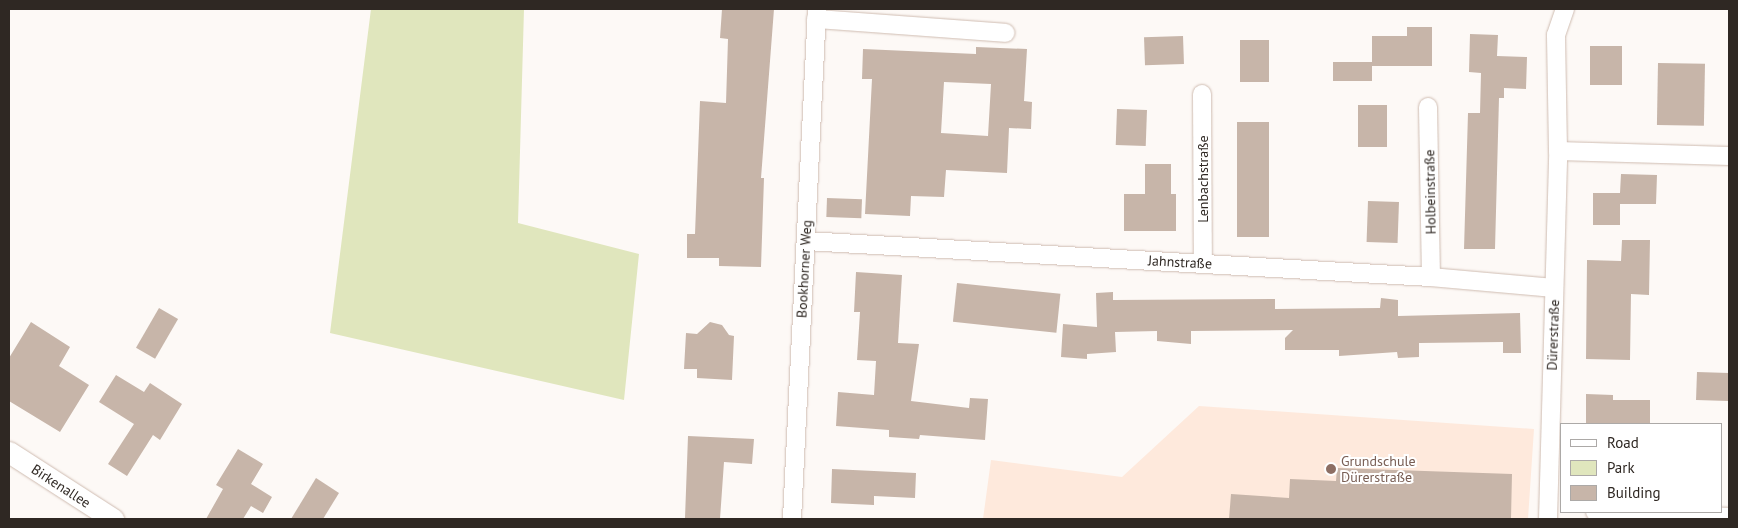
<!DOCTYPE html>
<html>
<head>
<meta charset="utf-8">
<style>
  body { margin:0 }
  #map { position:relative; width:1738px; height:528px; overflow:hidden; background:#fdf9f6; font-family:"PT Sans",sans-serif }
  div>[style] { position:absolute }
  .built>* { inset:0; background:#fee9dc }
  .green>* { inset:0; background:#e0e6bd }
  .building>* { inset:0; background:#c7b5a9; transform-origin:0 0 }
  .roads { filter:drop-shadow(0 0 1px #cfbcb1) drop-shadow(0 0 1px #cfbcb1) }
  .minor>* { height:18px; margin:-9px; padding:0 9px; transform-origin:9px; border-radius:9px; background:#fff }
  .tertiary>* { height:21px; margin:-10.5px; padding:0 10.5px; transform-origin:10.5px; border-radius:10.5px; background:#fff }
  .dots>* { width:14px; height:14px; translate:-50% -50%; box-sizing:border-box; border:2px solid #fff; border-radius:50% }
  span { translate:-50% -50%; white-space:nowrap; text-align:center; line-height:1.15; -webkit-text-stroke:4px #fff; paint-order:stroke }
  .street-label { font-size:14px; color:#2f2823 }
  .education-label { font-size:14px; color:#785e54 }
  .left { translate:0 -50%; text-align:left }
  .frame { position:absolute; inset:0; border:10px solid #2f2823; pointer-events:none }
  .legend { position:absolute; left:1560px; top:423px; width:162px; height:90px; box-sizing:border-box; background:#fff; border:1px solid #aca9a7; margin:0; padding:6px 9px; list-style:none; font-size:15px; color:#2f2823 }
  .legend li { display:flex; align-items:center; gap:10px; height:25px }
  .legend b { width:25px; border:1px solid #aca9a7 }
</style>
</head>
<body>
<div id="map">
  <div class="built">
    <div style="clip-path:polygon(1199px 406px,1534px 429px,1528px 519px,983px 519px,991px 460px,1122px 477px)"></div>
  </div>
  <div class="green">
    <div style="clip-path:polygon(371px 9px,524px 9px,518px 223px,639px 254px,624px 400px,330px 333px)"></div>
  </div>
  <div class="building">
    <div style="clip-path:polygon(722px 9px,774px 9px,761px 178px,764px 178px,761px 267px,719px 266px,719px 258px,687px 258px,687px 234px,695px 234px,700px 101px,726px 103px,728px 39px,720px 38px)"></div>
    <div style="clip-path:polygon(1407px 27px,1432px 27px,1432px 66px,1372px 66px,1372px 36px,1407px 36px)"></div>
    <div style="clip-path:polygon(1470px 34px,1498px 35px,1497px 56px,1527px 57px,1526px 89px,1504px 88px,1504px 98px,1499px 98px,1495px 249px,1464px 249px,1468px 113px,1480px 113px,1481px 73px,1469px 72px)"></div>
    <div style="left:1183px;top:36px;width:28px;height:39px;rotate:88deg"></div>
    <div style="left:1240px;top:40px;width:29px;height:42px"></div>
    <div style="left:1590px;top:46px;width:32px;height:39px"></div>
    <div style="clip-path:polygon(evenodd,976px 47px,1027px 49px,1024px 101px,1032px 102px,1031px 129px,1009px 128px,1007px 173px,946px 170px,944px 197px,911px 196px,910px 216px,865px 214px,872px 79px,862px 79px,863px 49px,976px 54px,976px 47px,944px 82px,991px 84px,988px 136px,941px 133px,944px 82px)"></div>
    <div style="left:1333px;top:62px;width:39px;height:19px"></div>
    <div style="left:1658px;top:63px;width:47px;height:62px;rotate:1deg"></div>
    <div style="left:1358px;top:105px;width:29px;height:42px"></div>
    <div style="left:1117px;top:109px;width:30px;height:36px;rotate:2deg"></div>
    <div style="left:1237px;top:122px;width:32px;height:115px"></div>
    <div style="clip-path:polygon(1145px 164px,1171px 164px,1171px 194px,1176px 194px,1176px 231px,1124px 231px,1124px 194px,1145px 194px)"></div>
    <div style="clip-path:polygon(1621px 174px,1657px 175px,1656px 204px,1620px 204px,1620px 225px,1593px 225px,1593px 193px,1620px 193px)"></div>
    <div style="left:827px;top:198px;width:35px;height:19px;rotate:2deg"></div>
    <div style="left:1368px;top:201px;width:31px;height:41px;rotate:2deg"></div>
    <div style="clip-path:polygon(1622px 240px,1650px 240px,1649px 295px,1631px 294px,1630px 360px,1586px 359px,1587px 260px,1621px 261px)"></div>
    <div style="clip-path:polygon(856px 272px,902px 275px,898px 343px,919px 344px,911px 401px,969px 408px,970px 398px,988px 399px,985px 440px,920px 435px,919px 439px,889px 437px,889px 430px,836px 426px,838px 392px,874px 395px,876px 361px,857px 360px,860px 312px,854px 312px)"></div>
    <div style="left:957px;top:283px;width:104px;height:39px;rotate:6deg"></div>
    <div style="clip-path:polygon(1113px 292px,1113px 300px,1275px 299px,1275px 309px,1380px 308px,1381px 298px,1398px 300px,1398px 316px,1520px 313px,1521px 353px,1503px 353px,1503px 342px,1419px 343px,1419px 357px,1398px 358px,1397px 352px,1339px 356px,1339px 350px,1285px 350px,1285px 338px,1293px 330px,1191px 331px,1191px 344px,1157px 341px,1157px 331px,1115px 332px,1116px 352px,1087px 354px,1087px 359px,1061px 357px,1063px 324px,1097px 327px,1096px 293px)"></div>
    <div style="left:159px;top:308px;width:22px;height:46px;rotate:30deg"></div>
    <div style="clip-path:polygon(31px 322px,70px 347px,59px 366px,89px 385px,60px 432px,9px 401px,9px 358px)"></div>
    <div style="clip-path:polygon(710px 322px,722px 325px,729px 335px,734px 336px,732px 380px,697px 378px,697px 369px,684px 369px,686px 333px,697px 334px)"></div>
    <div style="left:1697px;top:372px;width:32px;height:28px;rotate:2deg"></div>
    <div style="clip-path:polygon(116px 375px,144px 392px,150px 383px,182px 404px,160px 440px,153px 435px,127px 476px,108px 464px,134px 424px,99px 402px)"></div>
    <div style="clip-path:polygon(1586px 394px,1613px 395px,1613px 400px,1650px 400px,1650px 424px,1586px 424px)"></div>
    <div style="clip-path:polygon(688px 436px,754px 439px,752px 464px,724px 462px,720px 519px,685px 518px)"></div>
    <div style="clip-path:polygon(238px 449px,263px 464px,251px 484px,272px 497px,263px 513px,251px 506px,243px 519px,206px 519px,223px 489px,216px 485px)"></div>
    <div style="clip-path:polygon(1337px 468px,1512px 474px,1511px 519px,1229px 519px,1231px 494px,1289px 498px,1290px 479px,1336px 481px)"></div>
    <div style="clip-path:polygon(832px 469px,916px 473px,915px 498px,874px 496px,874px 505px,831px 503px)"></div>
    <div style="clip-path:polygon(316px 478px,339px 493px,323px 519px,291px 519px)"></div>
  </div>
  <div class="roads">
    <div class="minor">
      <div style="left:816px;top:19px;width:190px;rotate:4.2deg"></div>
      <div style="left:1202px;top:94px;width:170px;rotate:89.7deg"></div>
      <div style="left:1428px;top:107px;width:170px;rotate:89deg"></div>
      <div style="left:1558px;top:151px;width:116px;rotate:-91deg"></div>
      <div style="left:1556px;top:35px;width:28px;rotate:-71deg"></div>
      <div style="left:806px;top:241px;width:626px;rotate:3.3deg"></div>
      <div style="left:1431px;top:277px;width:123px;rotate:5.1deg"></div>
      <div style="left:1595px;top:512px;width:134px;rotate:2.1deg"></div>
      <div style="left:792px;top:519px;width:511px;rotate:-87.19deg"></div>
      <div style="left:1548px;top:519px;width:368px;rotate:-88.4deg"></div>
      <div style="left:1558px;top:151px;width:171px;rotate:1.7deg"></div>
    </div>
    <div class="tertiary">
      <div style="left:9px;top:452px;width:124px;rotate:32.8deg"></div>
    </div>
  </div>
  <div class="dots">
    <div style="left:1331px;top:469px;background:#8d6e63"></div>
  </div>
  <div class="street-label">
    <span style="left:1203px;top:179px;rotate:-90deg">Lenbachstraße</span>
    <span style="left:1430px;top:192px;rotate:-91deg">Holbeinstraße</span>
    <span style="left:1180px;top:262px;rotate:3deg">Jahnstraße</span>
    <span style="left:804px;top:269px;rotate:-87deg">Bookhorner Weg</span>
    <span style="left:1553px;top:335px;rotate:-88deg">Dürerstraße</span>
    <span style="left:61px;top:486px;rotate:33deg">Birkenallee</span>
  </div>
  <div class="education-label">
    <span class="left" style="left:1341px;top:469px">Grundschule<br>Dürerstraße</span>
  </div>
  <div class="frame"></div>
  <ul class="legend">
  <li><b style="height:6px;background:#fff"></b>Road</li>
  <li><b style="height:14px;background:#e0e6bd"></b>Park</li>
  <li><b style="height:14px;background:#c7b5a9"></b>Building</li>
  </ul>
</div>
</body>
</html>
